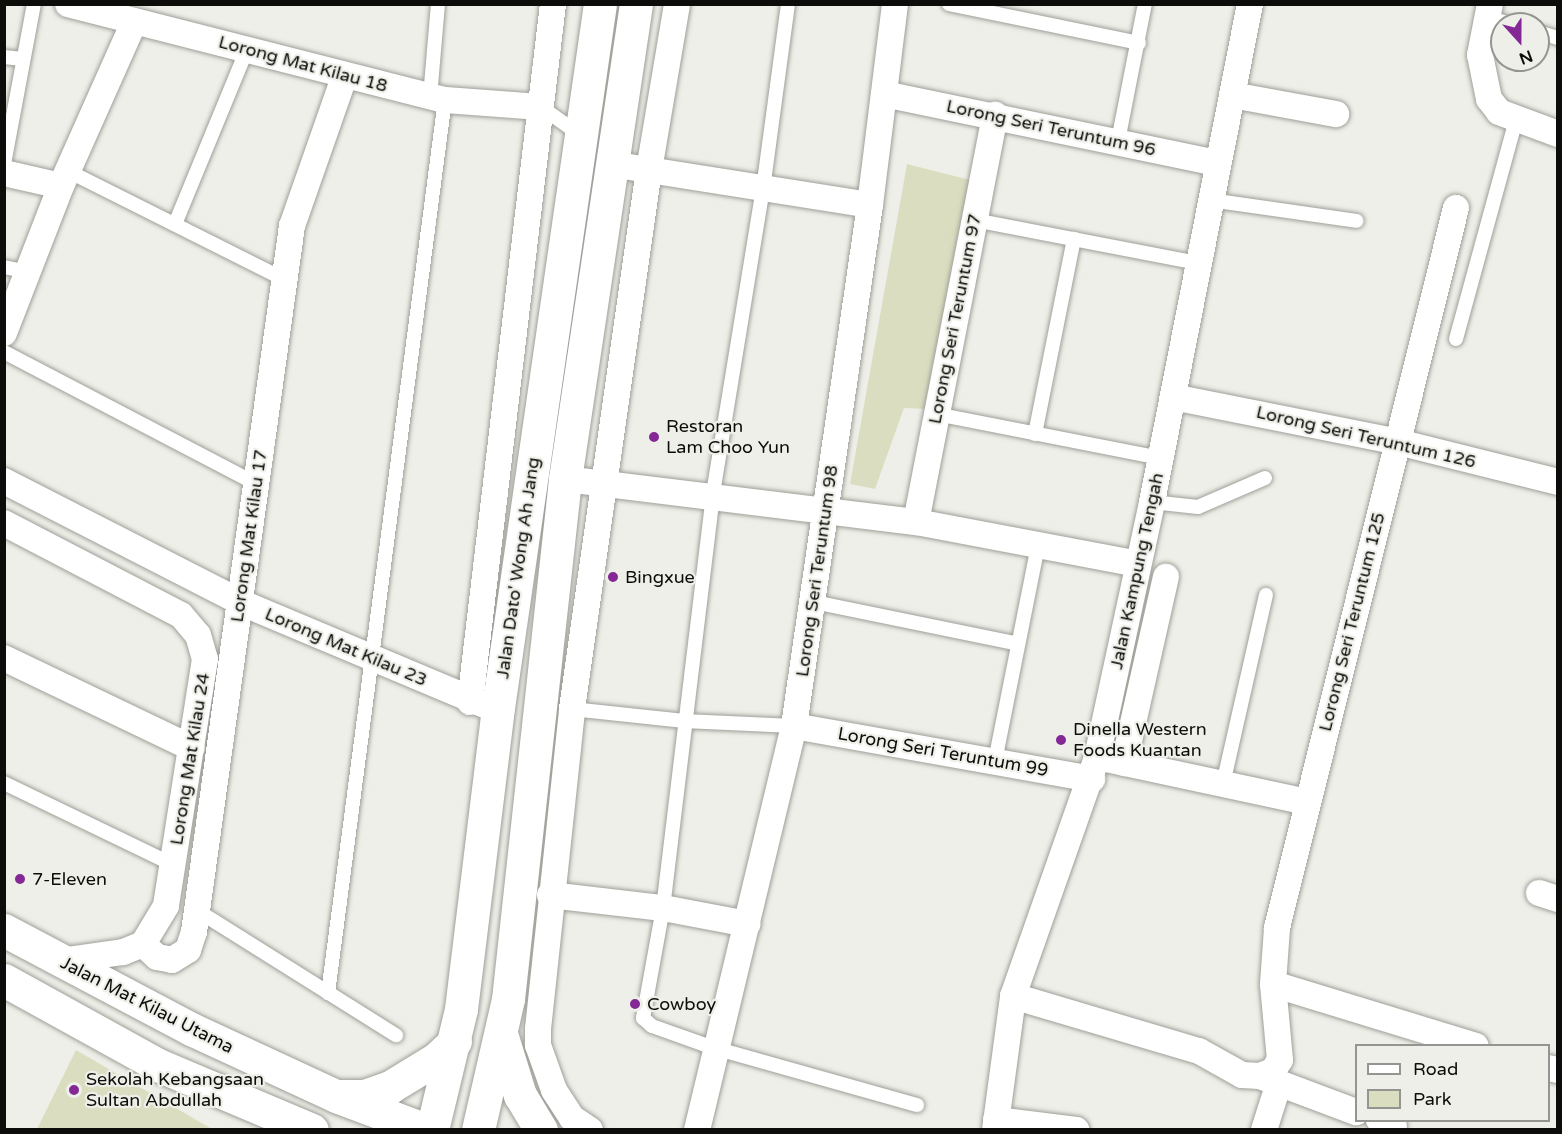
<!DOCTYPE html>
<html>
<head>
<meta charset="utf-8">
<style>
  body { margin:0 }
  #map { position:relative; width:1562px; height:1134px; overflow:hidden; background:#efefe9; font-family:"Varela Round",sans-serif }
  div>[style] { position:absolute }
  .green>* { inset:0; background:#dbddc0 }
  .roads { filter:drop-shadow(0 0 2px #9f9f99) drop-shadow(0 0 2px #9f9f99) }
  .lane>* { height:14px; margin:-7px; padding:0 7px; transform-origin:7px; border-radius:7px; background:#fff }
  .street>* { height:26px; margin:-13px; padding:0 13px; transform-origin:13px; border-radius:13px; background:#fff }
  .secondary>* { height:33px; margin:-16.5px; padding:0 16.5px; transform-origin:16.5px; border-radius:16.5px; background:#fff }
  .dots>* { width:16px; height:16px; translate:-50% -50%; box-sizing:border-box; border:3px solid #efefe9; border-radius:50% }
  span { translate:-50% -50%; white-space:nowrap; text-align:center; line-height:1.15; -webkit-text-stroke:4.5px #efefe9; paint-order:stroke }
  .street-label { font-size:18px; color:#0c0c0a }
  .poi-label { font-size:18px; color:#0c0c0a }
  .left { translate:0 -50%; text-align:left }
  .frame { position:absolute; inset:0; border:6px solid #0c0c0a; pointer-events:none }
  .legend { position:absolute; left:1355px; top:1044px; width:195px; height:78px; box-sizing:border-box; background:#efefe9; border:2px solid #949490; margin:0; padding:8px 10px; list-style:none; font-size:18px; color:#0c0c0a }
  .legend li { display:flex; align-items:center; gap:12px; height:30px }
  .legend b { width:30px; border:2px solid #949490 }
  .north { position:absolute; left:1490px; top:12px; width:60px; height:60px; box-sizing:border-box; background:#efefe9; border:2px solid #949490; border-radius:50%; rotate:159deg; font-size:16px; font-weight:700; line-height:24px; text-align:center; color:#0c0c0a }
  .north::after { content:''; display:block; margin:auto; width:21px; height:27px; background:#832894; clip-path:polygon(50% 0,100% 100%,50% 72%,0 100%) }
</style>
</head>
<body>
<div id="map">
  <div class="green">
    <div style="clip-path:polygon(907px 164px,970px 180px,926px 409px,904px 408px,875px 489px,850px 484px)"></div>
    <div style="clip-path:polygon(76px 1050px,212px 1129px,37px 1129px)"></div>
  </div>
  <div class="roads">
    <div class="lane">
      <div style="left:788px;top:4px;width:186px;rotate:97.7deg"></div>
      <div style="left:763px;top:188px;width:311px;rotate:99.3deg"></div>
      <div style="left:713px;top:495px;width:416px;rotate:96.9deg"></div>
      <div style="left:663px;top:908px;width:112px;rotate:100.3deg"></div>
      <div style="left:643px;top:1018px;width:12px;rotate:42deg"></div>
      <div style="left:652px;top:1026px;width:66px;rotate:19.5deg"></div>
      <div style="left:714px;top:1048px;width:211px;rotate:15.7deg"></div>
      <div style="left:949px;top:4px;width:194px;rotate:11.6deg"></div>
      <div style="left:1486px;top:17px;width:25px;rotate:16deg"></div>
      <div style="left:1538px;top:32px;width:21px;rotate:17deg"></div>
      <div style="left:4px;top:57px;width:19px;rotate:6deg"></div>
      <div style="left:430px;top:97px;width:93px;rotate:-85.1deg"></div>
      <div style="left:541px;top:107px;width:47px;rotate:35.4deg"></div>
      <div style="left:1118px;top:141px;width:140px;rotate:-78.9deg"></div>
      <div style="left:4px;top:164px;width:163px;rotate:-79.4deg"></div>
      <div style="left:68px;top:171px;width:241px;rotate:26.6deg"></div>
      <div style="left:1210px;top:200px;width:148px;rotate:8.1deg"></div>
      <div style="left:974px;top:220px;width:228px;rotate:10.9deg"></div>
      <div style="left:175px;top:224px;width:189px;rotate:-67.6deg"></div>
      <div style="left:4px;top:267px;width:25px;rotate:12deg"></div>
      <div style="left:1456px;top:339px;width:227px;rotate:-74.7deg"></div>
      <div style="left:4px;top:352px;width:284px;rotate:27.6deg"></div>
      <div style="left:936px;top:414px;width:228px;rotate:11.1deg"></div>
      <div style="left:1035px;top:434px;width:199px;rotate:-78.7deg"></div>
      <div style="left:1152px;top:502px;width:46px;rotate:6.2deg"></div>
      <div style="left:1198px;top:507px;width:73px;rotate:-23.4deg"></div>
      <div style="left:814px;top:602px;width:208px;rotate:11.6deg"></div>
      <div style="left:572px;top:709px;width:113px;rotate:6.1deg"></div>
      <div style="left:684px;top:721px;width:110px;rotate:2.6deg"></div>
      <div style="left:995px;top:761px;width:220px;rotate:-78.7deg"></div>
      <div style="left:4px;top:783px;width:189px;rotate:25.8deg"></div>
      <div style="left:1223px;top:784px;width:194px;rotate:-77.2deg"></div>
      <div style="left:198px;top:911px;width:234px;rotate:32.1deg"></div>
      <div style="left:328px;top:993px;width:901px;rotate:-82.54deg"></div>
    </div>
    <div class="street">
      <div style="left:68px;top:4px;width:389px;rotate:14.3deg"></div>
      <div style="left:445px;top:100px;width:96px;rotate:4.2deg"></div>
      <div style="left:1490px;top:4px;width:52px;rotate:101.1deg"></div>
      <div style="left:1480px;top:55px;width:45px;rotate:78.4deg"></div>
      <div style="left:1489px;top:99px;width:16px;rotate:52deg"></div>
      <div style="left:1499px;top:112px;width:63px;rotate:20.4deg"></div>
      <div style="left:884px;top:94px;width:341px;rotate:11.7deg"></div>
      <div style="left:1232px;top:95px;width:106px;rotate:10.4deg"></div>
      <div style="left:611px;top:164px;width:262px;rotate:9deg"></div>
      <div style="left:4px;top:173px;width:58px;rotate:12.8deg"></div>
      <div style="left:4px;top:333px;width:158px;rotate:-68.8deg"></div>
      <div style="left:61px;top:186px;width:180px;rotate:-66deg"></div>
      <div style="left:1173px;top:397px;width:229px;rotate:11.3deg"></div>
      <div style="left:1398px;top:442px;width:165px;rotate:14deg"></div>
      <div style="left:565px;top:479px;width:354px;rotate:7deg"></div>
      <div style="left:916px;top:522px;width:226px;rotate:10.7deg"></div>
      <div style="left:4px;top:481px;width:267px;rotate:27.1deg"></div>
      <div style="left:242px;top:603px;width:264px;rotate:22.8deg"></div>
      <div style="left:916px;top:522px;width:415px;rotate:-79deg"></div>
      <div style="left:4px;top:523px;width:199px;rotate:27.5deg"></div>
      <div style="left:181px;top:615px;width:26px;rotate:50deg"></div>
      <div style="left:198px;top:635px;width:25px;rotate:74deg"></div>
      <div style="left:205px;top:659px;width:250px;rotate:99deg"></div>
      <div style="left:166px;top:906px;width:44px;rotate:121.2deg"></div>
      <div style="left:143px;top:944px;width:22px;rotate:158deg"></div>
      <div style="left:123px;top:952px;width:64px;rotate:171.9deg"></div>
      <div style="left:4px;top:658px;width:208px;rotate:25.6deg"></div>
      <div style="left:470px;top:702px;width:703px;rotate:-83.22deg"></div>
      <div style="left:794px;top:726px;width:303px;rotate:10.1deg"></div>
      <div style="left:1097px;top:757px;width:215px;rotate:12.1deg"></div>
      <div style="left:1124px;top:763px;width:191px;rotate:-77.3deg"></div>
      <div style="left:1539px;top:893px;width:20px;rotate:18deg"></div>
      <div style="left:550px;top:895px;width:114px;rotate:6.6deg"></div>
      <div style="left:663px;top:908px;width:86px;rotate:10.7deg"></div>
      <div style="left:143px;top:944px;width:19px;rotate:43deg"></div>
      <div style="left:157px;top:957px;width:15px;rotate:11deg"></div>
      <div style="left:172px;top:960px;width:19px;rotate:-32deg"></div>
      <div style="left:188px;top:950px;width:19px;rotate:-72deg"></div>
      <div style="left:194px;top:932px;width:713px;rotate:-82.1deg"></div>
      <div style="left:292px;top:226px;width:160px;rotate:-70.7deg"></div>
      <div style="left:1273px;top:984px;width:212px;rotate:17deg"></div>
      <div style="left:1013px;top:996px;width:194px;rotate:16.5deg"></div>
      <div style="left:1199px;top:1051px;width:49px;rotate:29.2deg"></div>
      <div style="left:1242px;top:1075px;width:18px;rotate:3deg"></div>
      <div style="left:1260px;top:1076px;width:14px;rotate:-21deg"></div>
      <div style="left:1273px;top:1071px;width:13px;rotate:-58deg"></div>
      <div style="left:1280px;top:1060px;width:76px;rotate:-95.3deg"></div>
      <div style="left:1273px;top:984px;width:56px;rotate:-85.9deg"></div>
      <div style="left:1277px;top:928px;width:742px;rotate:-76.04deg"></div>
      <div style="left:1548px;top:1068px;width:10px;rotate:11deg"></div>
      <div style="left:1260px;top:1076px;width:103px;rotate:20.6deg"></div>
      <div style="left:996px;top:1120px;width:81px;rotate:7.1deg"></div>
      <div style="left:1379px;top:1120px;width:16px;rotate:22deg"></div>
      <div style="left:590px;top:1130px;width:22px;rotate:-146deg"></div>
      <div style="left:572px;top:1118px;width:33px;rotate:-123deg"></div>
      <div style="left:554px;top:1090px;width:48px;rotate:-109.6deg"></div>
      <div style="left:538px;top:1045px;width:16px;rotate:-90deg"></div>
      <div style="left:538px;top:1029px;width:322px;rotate:-83.9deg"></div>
      <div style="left:572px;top:709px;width:544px;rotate:-81.87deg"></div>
      <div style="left:649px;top:170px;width:168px;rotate:-80.4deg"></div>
      <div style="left:697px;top:1130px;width:415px;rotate:-76.5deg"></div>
      <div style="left:794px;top:726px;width:527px;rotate:-81.7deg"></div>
      <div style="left:870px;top:205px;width:203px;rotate:-82.9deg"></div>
      <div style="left:995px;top:1130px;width:135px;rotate:-82.3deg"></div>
      <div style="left:1013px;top:996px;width:253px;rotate:-70.6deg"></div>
      <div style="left:1097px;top:757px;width:261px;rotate:-77.8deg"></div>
      <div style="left:1152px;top:502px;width:508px;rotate:-78.87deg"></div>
      <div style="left:1264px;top:1130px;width:49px;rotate:-72.3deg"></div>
    </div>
    <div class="secondary">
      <div style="left:4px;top:930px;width:212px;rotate:27.9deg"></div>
      <div style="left:191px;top:1029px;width:160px;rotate:24.8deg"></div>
      <div style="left:336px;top:1096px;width:96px;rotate:20.7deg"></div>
      <div style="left:4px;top:980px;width:176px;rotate:28.9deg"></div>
      <div style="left:158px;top:1065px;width:167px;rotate:22.9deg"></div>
      <div style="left:502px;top:1037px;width:61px;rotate:72.8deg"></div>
      <div style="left:520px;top:1095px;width:41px;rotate:59deg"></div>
      <div style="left:340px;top:1096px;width:24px"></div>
      <div style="left:364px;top:1096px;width:28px;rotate:-19deg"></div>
      <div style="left:390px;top:1087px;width:54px;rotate:-31.3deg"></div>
      <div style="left:436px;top:1059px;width:26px;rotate:-43deg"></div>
      <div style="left:432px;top:1130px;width:124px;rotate:-76.5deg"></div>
      <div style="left:461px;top:1009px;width:303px;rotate:-83deg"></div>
      <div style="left:498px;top:708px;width:711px;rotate:-81.76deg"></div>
      <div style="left:478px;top:1130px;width:134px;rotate:-77.1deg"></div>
      <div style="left:508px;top:999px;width:523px;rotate:-83.74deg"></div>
      <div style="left:565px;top:479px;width:480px;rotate:-81.5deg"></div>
    </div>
  </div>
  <div class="dots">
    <div style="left:654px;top:437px;background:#832894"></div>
    <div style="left:613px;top:577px;background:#832894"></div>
    <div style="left:1061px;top:740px;background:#832894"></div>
    <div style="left:20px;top:879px;background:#832894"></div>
    <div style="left:635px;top:1004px;background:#832894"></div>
    <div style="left:74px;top:1090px;background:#832894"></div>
  </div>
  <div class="street-label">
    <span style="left:303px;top:64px;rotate:15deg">Lorong Mat Kilau 18</span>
    <span style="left:1051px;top:128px;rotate:12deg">Lorong Seri Teruntum 96</span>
    <span style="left:955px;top:319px;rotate:-79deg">Lorong Seri Teruntum 97</span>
    <span style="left:1366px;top:437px;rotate:13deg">Lorong Seri Teruntum 126</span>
    <span style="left:249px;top:536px;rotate:-82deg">Lorong Mat Kilau 17</span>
    <span style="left:518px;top:568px;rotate:-82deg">Jalan Dato' Wong Ah Jang</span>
    <span style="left:817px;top:571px;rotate:-82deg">Lorong Seri Teruntum 98</span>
    <span style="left:1137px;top:571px;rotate:-78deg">Jalan Kampung Tengah</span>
    <span style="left:1352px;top:622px;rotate:-76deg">Lorong Seri Teruntum 125</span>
    <span style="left:346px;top:647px;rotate:23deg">Lorong Mat Kilau 23</span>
    <span style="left:943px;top:752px;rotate:10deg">Lorong Seri Teruntum 99</span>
    <span style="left:190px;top:759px;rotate:-81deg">Lorong Mat Kilau 24</span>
    <span style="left:147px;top:1005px;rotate:27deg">Jalan Mat Kilau Utama</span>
  </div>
  <div class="poi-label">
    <span class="left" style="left:666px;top:437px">Restoran<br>Lam Choo Yun</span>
    <span class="left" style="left:625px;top:577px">Bingxue</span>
    <span class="left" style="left:1073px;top:740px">Dinella Western<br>Foods Kuantan</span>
    <span class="left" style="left:32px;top:879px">7-Eleven</span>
    <span class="left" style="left:647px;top:1004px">Cowboy</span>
    <span class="left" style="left:86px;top:1090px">Sekolah Kebangsaan<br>Sultan Abdullah</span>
  </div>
  <div class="frame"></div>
  <ul class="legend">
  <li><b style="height:8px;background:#fff"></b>Road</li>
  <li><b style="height:16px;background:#dbddc0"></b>Park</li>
  </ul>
  <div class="north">N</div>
</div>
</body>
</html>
